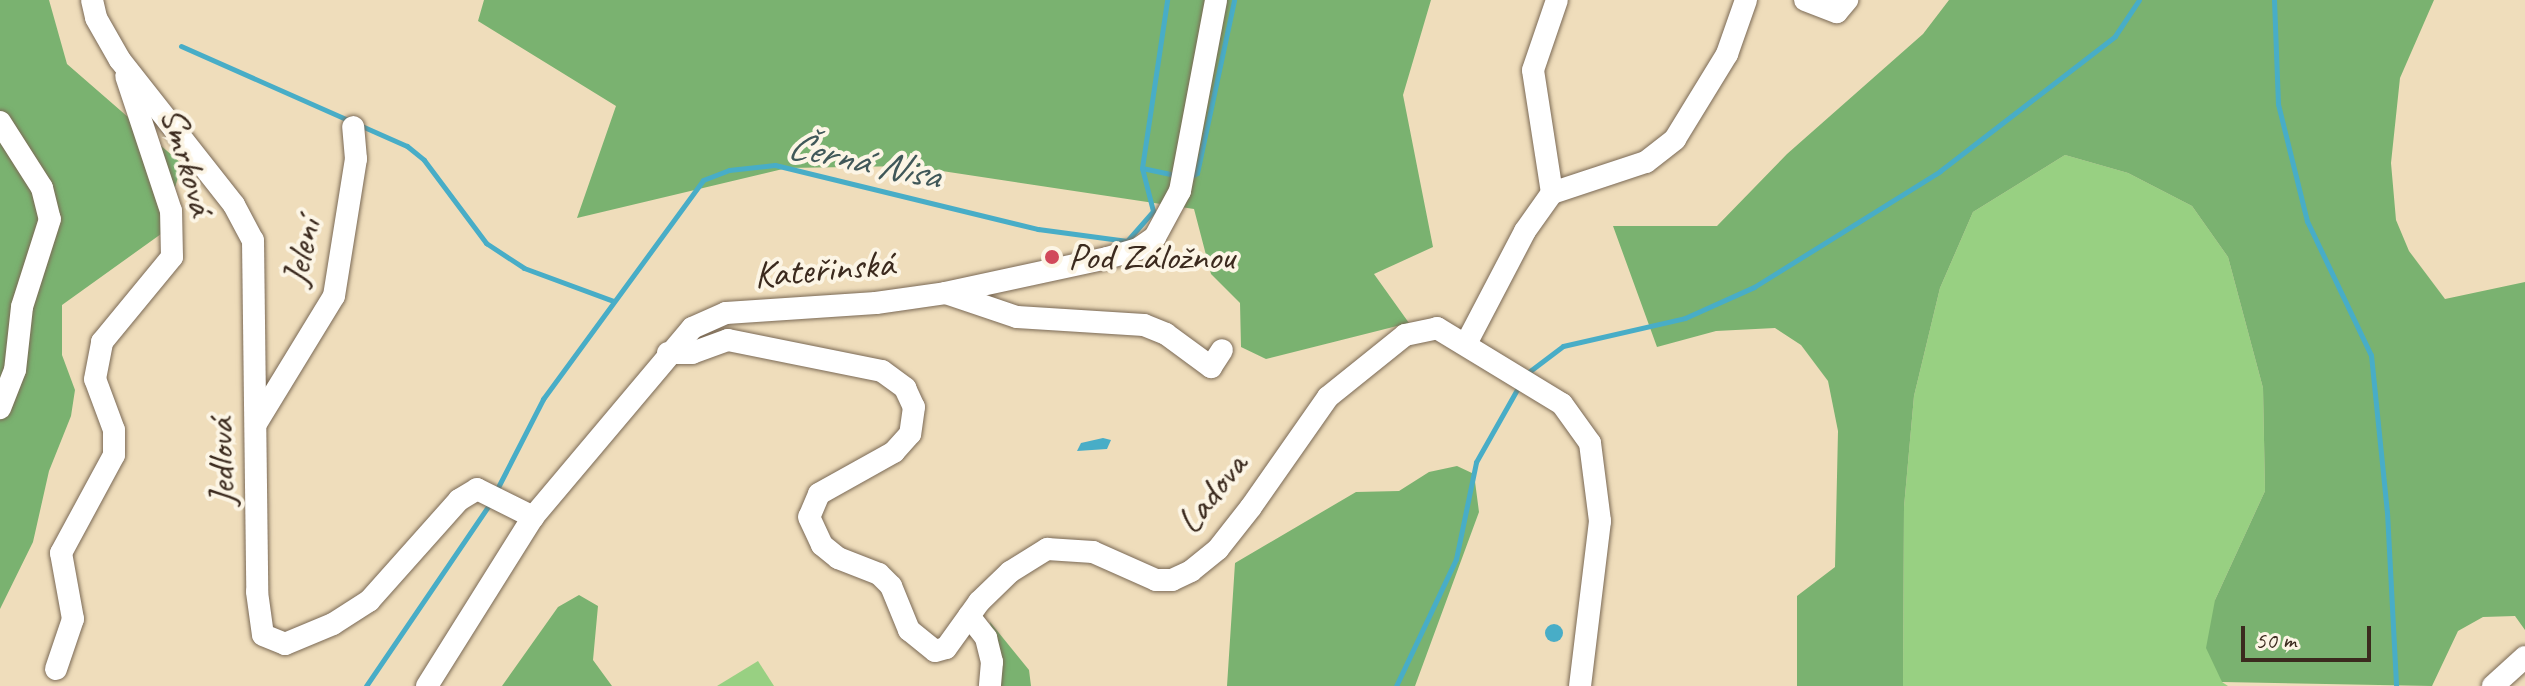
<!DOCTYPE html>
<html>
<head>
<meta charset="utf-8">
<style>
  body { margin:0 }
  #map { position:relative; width:2525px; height:686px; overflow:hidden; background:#efddbb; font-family:Caveat,sans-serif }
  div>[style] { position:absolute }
  .green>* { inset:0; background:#98d082 }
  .forest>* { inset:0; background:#7ab270 }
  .water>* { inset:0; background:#48adc7 }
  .round { border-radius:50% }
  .stream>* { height:5px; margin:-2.5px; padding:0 2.5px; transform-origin:2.5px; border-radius:2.5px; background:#48adc7 }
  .roads { filter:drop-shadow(0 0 2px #7a6955) drop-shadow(0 0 2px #7a6955) }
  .minor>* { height:22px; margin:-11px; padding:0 11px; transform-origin:11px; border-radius:11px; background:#fff }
  .dots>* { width:22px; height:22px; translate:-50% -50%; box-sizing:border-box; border:4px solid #fcf5e5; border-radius:50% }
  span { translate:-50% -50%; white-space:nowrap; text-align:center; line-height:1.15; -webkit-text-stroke:8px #fcf5e5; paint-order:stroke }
  .street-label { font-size:38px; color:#3b2a1e }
  .poi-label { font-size:38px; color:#3b2a1e }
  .left { translate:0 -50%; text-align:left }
  .water-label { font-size:40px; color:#405859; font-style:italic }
  .scale { position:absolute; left:2241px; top:626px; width:130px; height:36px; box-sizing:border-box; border:4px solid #3b2a1e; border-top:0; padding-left:10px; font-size:24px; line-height:28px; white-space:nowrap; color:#3b2a1e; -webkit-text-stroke:6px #fcf5e5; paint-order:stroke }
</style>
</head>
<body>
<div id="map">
  <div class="green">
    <div style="clip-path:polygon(2065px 155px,2128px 173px,2192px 206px,2228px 257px,2263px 388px,2265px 491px,2215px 600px,2222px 682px,2228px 686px,1903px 686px,1904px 507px,1914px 396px,1940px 288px,1973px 212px)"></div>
    <div style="clip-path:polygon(758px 661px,774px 686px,717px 686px)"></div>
  </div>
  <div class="forest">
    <div style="clip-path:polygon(0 0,49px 0,67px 64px,182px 164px,161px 234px,62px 305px,62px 355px,75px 390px,71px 416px,49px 471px,33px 542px,0 609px)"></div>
    <div style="clip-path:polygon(484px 0,1431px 0,1403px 95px,1433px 247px,1374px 274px,1409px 323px,1266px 359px,1241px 347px,1240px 303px,1211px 274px,1194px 209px,909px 166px,787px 168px,577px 218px,616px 106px,478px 21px)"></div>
    <div style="clip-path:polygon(1949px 0,2434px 0,2400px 78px,2391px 163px,2396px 220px,2409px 251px,2445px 299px,2525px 282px,2525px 630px,2515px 616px,2483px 617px,2458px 631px,2432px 686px,2222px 682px,2206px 648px,2215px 600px,2265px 491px,2263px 388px,2228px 257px,2192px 206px,2128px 173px,2065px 155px,1973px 212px,1940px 288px,1914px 396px,1904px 507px,1903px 686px,1797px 686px,1797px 596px,1835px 567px,1838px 431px,1828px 381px,1801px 345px,1775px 328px,1716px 331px,1657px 347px,1613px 226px,1717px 226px,1787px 154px,1923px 34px)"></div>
    <div style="clip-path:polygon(1457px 466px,1474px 474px,1479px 512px,1415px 686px,1227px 686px,1235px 563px,1356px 492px,1399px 491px,1429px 472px)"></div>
    <div style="clip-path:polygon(579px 595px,598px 606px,593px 660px,612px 686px,502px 686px,558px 607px)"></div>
    <div style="clip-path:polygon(990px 622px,1029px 670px,1031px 686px,998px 686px)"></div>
  </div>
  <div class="water">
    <div style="clip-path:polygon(1103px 438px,1111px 440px,1107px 449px,1077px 451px,1081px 443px)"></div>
    <div class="round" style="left:1545px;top:624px;width:18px;height:18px"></div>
  </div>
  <div class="stream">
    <div style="left:2274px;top:0;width:104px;rotate:87.8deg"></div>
    <div style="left:2278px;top:104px;width:121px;rotate:76.1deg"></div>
    <div style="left:2307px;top:221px;width:148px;rotate:64.5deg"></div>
    <div style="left:2371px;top:355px;width:158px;rotate:84.2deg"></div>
    <div style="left:2387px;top:512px;width:174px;rotate:87deg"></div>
    <div style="left:181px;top:46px;width:247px;rotate:23.9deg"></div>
    <div style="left:407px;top:146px;width:22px;rotate:39deg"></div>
    <div style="left:424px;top:160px;width:104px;rotate:53.2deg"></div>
    <div style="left:486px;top:243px;width:45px;rotate:33.3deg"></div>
    <div style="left:524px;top:268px;width:95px;rotate:20.3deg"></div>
    <div style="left:1142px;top:168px;width:35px;rotate:12deg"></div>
    <div style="left:1190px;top:177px;width:8px;rotate:-30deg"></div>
    <div style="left:1197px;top:173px;width:177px;rotate:-77.9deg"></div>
    <div style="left:1526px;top:374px;width:46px;rotate:-37.1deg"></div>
    <div style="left:1563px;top:346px;width:125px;rotate:-12.9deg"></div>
    <div style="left:1685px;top:318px;width:76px;rotate:-24.2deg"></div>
    <div style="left:1754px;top:287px;width:219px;rotate:-31.9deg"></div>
    <div style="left:1940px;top:171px;width:221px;rotate:-37.6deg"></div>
    <div style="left:2115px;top:36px;width:43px;rotate:-56.3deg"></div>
    <div style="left:495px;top:493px;width:106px;rotate:-62.9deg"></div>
    <div style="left:543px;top:399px;width:271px;rotate:-53.8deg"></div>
    <div style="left:703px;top:180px;width:28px;rotate:-21deg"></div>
    <div style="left:729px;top:170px;width:46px;rotate:-6.2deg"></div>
    <div style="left:775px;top:165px;width:271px;rotate:13.7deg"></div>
    <div style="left:1038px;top:229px;width:90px;rotate:7.7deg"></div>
    <div style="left:1127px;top:241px;width:40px;rotate:-49deg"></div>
    <div style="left:1153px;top:211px;width:44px;rotate:-104.3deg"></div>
    <div style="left:1142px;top:168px;width:170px;rotate:-81.5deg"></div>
    <div style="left:366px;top:686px;width:222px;rotate:-55.8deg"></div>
    <div style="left:1396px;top:686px;width:140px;rotate:-64.7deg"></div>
    <div style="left:1456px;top:559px;width:99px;rotate:-78.3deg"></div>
    <div style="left:1476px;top:462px;width:87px;rotate:-60.5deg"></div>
  </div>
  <div class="roads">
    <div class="minor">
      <div style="left:92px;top:0;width:18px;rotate:77deg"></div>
      <div style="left:96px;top:18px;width:48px;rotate:60.3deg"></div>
      <div style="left:120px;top:60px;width:184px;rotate:51.8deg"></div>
      <div style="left:234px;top:205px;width:40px;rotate:62deg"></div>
      <div style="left:253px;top:240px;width:352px;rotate:89.3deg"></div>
      <div style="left:257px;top:592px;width:43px;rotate:82.1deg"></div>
      <div style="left:263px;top:635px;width:24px;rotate:22deg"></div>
      <div style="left:285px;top:644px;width:52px;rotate:-22.6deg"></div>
      <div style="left:333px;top:624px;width:43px;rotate:-32.6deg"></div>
      <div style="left:369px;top:601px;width:135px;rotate:-48.3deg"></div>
      <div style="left:459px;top:500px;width:21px;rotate:-31deg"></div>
      <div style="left:477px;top:489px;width:63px;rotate:26.6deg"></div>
      <div style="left:1805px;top:0;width:34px;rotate:21deg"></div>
      <div style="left:1837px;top:12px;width:16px;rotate:-50deg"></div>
      <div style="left:0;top:122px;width:78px;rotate:57.5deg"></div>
      <div style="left:42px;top:188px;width:32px;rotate:76deg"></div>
      <div style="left:50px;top:219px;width:92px;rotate:107.7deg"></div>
      <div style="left:22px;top:307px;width:63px;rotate:96.3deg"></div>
      <div style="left:15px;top:370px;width:41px;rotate:111.5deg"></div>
      <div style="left:1552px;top:193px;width:124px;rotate:-98.8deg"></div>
      <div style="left:1533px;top:70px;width:74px;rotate:-71.1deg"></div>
      <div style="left:946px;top:293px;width:75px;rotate:18.7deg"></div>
      <div style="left:1017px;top:317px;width:127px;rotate:3.6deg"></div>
      <div style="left:1144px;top:325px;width:24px;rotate:22deg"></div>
      <div style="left:1166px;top:334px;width:56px;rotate:36.3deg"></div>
      <div style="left:1211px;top:367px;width:20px;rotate:-57deg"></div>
      <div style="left:1467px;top:342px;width:125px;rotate:-62.4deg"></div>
      <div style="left:1525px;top:231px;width:47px;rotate:-54.6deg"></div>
      <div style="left:1552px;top:193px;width:99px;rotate:-18.3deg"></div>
      <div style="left:1646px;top:162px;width:37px;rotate:-38deg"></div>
      <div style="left:1675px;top:139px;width:100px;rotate:-58.5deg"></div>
      <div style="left:1727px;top:54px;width:57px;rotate:-70.6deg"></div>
      <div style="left:668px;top:353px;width:24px"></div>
      <div style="left:692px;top:353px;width:38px;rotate:-20deg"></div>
      <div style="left:728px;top:340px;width:157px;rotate:11.4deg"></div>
      <div style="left:882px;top:371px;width:29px;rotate:36deg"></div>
      <div style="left:905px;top:388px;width:21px;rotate:65deg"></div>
      <div style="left:914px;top:407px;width:27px;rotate:98deg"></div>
      <div style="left:910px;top:434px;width:24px;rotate:132deg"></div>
      <div style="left:894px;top:452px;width:86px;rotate:150.8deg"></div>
      <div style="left:819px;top:494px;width:25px;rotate:113deg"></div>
      <div style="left:809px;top:517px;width:31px;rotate:65deg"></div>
      <div style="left:822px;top:545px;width:21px;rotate:39deg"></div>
      <div style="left:838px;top:558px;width:44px;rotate:21.3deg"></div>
      <div style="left:879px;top:574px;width:17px;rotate:45deg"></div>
      <div style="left:891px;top:586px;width:48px;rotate:67.8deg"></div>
      <div style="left:909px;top:630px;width:33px;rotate:39deg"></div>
      <div style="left:935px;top:651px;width:11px;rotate:-15deg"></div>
      <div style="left:946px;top:648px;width:57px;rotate:-54.3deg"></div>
      <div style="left:979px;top:602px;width:43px;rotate:-44.1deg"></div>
      <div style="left:1010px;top:572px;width:44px;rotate:-31.9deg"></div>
      <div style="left:1047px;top:549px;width:46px;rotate:3.7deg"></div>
      <div style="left:1093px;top:552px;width:69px;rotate:24deg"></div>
      <div style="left:1156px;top:580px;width:16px"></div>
      <div style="left:1172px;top:580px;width:21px;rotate:-25deg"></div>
      <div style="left:1191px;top:571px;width:35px;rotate:-39deg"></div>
      <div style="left:1218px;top:549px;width:53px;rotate:-51.8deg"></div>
      <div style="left:1251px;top:507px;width:134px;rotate:-55deg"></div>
      <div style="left:1328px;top:397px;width:99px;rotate:-38.8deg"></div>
      <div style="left:1405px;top:335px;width:33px;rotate:-12deg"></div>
      <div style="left:1437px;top:328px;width:146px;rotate:31.3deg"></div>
      <div style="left:1562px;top:404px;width:48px;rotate:54.3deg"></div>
      <div style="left:1590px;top:443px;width:79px;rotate:82.7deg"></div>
      <div style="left:1600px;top:521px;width:166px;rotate:96.9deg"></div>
      <div style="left:257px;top:422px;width:148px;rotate:-58.6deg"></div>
      <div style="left:334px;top:296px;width:139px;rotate:-80.9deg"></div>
      <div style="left:356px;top:159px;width:32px;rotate:-95deg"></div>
      <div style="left:969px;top:616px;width:28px;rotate:52deg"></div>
      <div style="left:986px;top:638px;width:25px;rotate:76deg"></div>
      <div style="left:992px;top:662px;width:24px;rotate:95deg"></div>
      <div style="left:56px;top:669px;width:53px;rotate:-71.2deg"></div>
      <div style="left:73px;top:619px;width:67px;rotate:-100.3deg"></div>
      <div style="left:61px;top:553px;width:111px;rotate:-61.6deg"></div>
      <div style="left:114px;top:455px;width:25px;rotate:-90deg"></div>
      <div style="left:114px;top:430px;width:54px;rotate:-110.4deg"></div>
      <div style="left:95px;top:379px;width:38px;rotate:-79deg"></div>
      <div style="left:102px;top:342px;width:110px;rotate:-50.5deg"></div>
      <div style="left:172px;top:257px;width:46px;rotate:-91.2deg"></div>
      <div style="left:171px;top:211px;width:142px;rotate:-108.4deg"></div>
      <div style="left:427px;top:686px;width:199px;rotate:-57.9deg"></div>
      <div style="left:533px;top:517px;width:247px;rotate:-49.9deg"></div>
      <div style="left:692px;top:328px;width:37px;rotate:-24deg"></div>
      <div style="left:726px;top:313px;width:150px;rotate:-3.8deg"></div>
      <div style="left:876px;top:303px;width:70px;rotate:-8.2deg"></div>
      <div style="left:945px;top:293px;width:166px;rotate:-12.2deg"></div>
      <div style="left:1107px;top:258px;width:32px;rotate:-16deg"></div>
      <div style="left:1138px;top:249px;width:21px;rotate:-35deg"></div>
      <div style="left:1155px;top:237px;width:52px;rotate:-61.5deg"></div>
      <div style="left:1180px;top:191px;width:194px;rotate:-79.3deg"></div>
      <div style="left:2493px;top:686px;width:43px;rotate:-42.2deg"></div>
    </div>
  </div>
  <div class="dots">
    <div style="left:1052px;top:257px;background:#d1495b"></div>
  </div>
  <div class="street-label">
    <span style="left:188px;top:161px;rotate:74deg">Smrková</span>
    <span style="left:301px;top:252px;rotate:-77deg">Jelení</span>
    <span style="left:824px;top:269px;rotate:-5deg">Kateřinská</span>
    <span style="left:221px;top:462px;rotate:-91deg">Jedlová</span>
    <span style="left:1211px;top:493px;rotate:-52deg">Ladova</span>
  </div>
  <div class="poi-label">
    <span class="left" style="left:1068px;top:257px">Pod Záložnou</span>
  </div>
  <div class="water-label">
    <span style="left:864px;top:160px;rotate:12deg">Černá Nisa</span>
  </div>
  <div class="scale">50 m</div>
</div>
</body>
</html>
